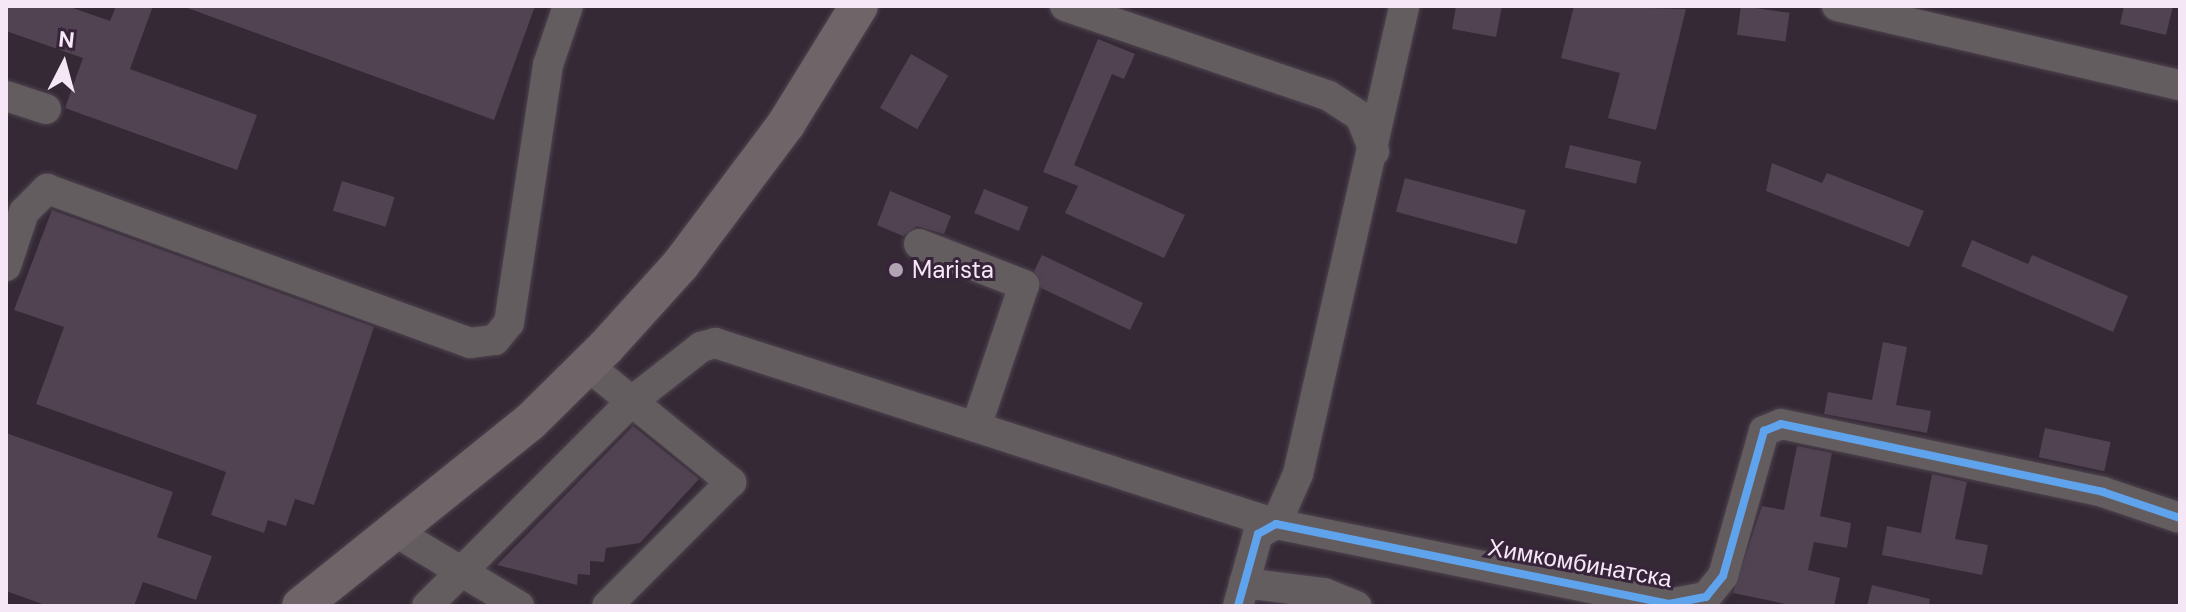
<!DOCTYPE html>
<html>
<head>
<meta charset="utf-8">
<style>
  body { margin:0 }
  #map { position:relative; width:2186px; height:612px; overflow:hidden; background:#342935; font-family:"DM Sans",sans-serif }
  div>[style] { position:absolute }
  .building>* { inset:0; background:#524353; transform-origin:0 0 }
  .roads { filter:drop-shadow(0 0 2px #4e444f) drop-shadow(0 0 2px #4e444f) }
  .minor>* { height:30px; margin:-15px; padding:0 15px; transform-origin:15px; border-radius:15px; background:#645d5f }
  .major>* { height:38px; margin:-19px; padding:0 19px; transform-origin:19px; border-radius:19px; background:#6f6568 }
  .cycleway>* { height:8px; margin:-4px; padding:0 4px; transform-origin:4px; border-radius:4px; background:#60a3ed }
  .dots>* { width:22px; height:22px; translate:-50% -50%; box-sizing:border-box; border:4px solid #38243a; border-radius:50% }
  span { translate:-50% -50%; white-space:nowrap; text-align:center; line-height:1.15; -webkit-text-stroke:6px #38243a; paint-order:stroke }
  .poi-label { font-size:24px; color:#f5e7f6 }
  .left { translate:0 -50%; text-align:left }
  .street-label { font-size:24px; color:#f5e7f6 }
  .frame { position:absolute; inset:0; border:8px solid #f5e7f6; pointer-events:none }
  .north { position:absolute; left:24px; top:24px; width:80px; height:80px; -webkit-text-stroke:6px #38243a; paint-order:stroke; rotate:6deg; font-size:22px; font-weight:700; line-height:32px; text-align:center; color:#f5e7f6 }
  .north::after { content:''; display:block; margin:auto; width:28px; height:36px; background:#f5e7f6; clip-path:polygon(50% 0,100% 100%,50% 72%,0 100%) }
</style>
</head>
<body>
<div id="map">
  <div class="building">
    <div style="clip-path:polygon(6px 6px,67px 6px,110px 21px,116px 6px,153px 6px,130px 69px,257px 115px,237px 170px,65px 108px,83px 58px,6px 31px)"></div>
    <div style="clip-path:polygon(182px 6px,535px 6px,494px 120px)"></div>
    <div style="clip-path:polygon(1456px 6px,1502px 6px,1496px 37px,1452px 29px)"></div>
    <div style="clip-path:polygon(1574px 6px,1686px 9px,1656px 130px,1608px 118px,1620px 73px,1561px 58px)"></div>
    <div style="left:1741px;top:6px;width:49px;height:29px;rotate:8deg"></div>
    <div style="clip-path:polygon(2124px 6px,2173px 6px,2166px 35px,2120px 24px)"></div>
    <div style="clip-path:polygon(1098px 39px,1135px 54px,1124px 79px,1112px 74px,1074px 165px,1185px 215px,1164px 258px,1065px 213px,1078px 186px,1043px 172px)"></div>
    <div style="left:911px;top:54px;width:43px;height:62px;rotate:30deg"></div>
    <div style="left:1570px;top:145px;width:73px;height:23px;rotate:13deg"></div>
    <div style="clip-path:polygon(1772px 163px,1822px 183px,1827px 173px,1924px 211px,1909px 247px,1766px 191px)"></div>
    <div style="left:1405px;top:178px;width:125px;height:35px;rotate:15deg"></div>
    <div style="left:342px;top:181px;width:55px;height:31px;rotate:17deg"></div>
    <div style="left:984px;top:189px;width:48px;height:26px;rotate:22deg"></div>
    <div style="clip-path:polygon(890px 191px,951px 216px,944px 234px,917px 226px,903px 236px,877px 225px)"></div>
    <div style="clip-path:polygon(52px 210px,374px 327px,314px 505px,295px 499px,286px 526px,268px 520px,264px 533px,211px 515px,226px 472px,36px 404px,64px 327px,14px 310px)"></div>
    <div style="clip-path:polygon(1972px 240px,2028px 264px,2032px 255px,2128px 296px,2113px 332px,1961px 266px)"></div>
    <div style="clip-path:polygon(1042px 255px,1143px 303px,1130px 330px,1041px 288px,1034px 271px)"></div>
    <div style="clip-path:polygon(1883px 342px,1907px 347px,1896px 405px,1931px 411px,1927px 433px,1824px 414px,1828px 392px,1872px 400px)"></div>
    <div style="clip-path:polygon(633px 426px,699px 479px,640px 543px,606px 548px,604px 562px,590px 561px,590px 575px,578px 574px,577px 585px,497px 565px)"></div>
    <div style="left:2045px;top:428px;width:67px;height:30px;rotate:12deg"></div>
    <div style="clip-path:polygon(6px 433px,173px 492px,157px 537px,212px 556px,196px 600px,143px 582px,134px 606px,48px 606px,6px 591px)"></div>
    <div style="clip-path:polygon(1797px 446px,1832px 453px,1820px 516px,1851px 523px,1847px 548px,1814px 542px,1808px 570px,1840px 578px,1834px 606px,1795px 606px,1733px 593px,1762px 506px,1784px 510px)"></div>
    <div style="clip-path:polygon(1932px 474px,1967px 482px,1955px 539px,1988px 545px,1982px 575px,1882px 555px,1887px 526px,1921px 533px)"></div>
    <div style="clip-path:polygon(1872px 585px,1930px 599px,1929px 606px,1867px 606px)"></div>
  </div>
  <div class="roads">
    <div class="minor">
      <div style="left:1065px;top:6px;width:279px;rotate:18.8deg"></div>
      <div style="left:1329px;top:96px;width:37px;rotate:33deg"></div>
      <div style="left:1360px;top:116px;width:38px;rotate:68deg"></div>
      <div style="left:1837px;top:6px;width:352px;rotate:13deg"></div>
      <div style="left:6px;top:96px;width:42px;rotate:18deg"></div>
      <div style="left:919px;top:244px;width:113px;rotate:21.3deg"></div>
      <div style="left:1024px;top:285px;width:150px;rotate:108.7deg"></div>
      <div style="left:6px;top:266px;width:57px;rotate:-71.6deg"></div>
      <div style="left:24px;top:212px;width:33px;rotate:-45deg"></div>
      <div style="left:47px;top:189px;width:450px;rotate:20deg"></div>
      <div style="left:470px;top:343px;width:25px;rotate:-7deg"></div>
      <div style="left:495px;top:340px;width:22px;rotate:-51deg"></div>
      <div style="left:509px;top:323px;width:261px;rotate:-81.4deg"></div>
      <div style="left:548px;top:65px;width:62px;rotate:-71.3deg"></div>
      <div style="left:587px;top:365px;width:186px;rotate:39.1deg"></div>
      <div style="left:731px;top:482px;width:175px;rotate:135deg"></div>
      <div style="left:394px;top:531px;width:146px;rotate:31deg"></div>
      <div style="left:1244px;top:583px;width:81px;rotate:7.1deg"></div>
      <div style="left:1324px;top:593px;width:35px;rotate:22deg"></div>
      <div style="left:427px;top:606px;width:290px;rotate:-45deg"></div>
      <div style="left:632px;top:401px;width:88px;rotate:-38deg"></div>
      <div style="left:701px;top:347px;width:15px;rotate:-16deg"></div>
      <div style="left:715px;top:343px;width:589px;rotate:17.88deg"></div>
      <div style="left:1276px;top:524px;width:55px;rotate:-66.3deg"></div>
      <div style="left:1298px;top:474px;width:480px;rotate:-77.2deg"></div>
      <div style="left:1238px;top:606px;width:75px;rotate:-74.5deg"></div>
      <div style="left:1258px;top:534px;width:21px;rotate:-29deg"></div>
      <div style="left:1276px;top:524px;width:401px;rotate:11.5deg"></div>
      <div style="left:1669px;top:604px;width:38px;rotate:-11deg"></div>
      <div style="left:1706px;top:597px;width:27px;rotate:-51deg"></div>
      <div style="left:1723px;top:576px;width:151px;rotate:-74.2deg"></div>
      <div style="left:1764px;top:431px;width:18px;rotate:-22deg"></div>
      <div style="left:1781px;top:424px;width:329px;rotate:11.9deg"></div>
      <div style="left:2103px;top:492px;width:81px;rotate:18.7deg"></div>
    </div>
    <div class="major">
      <div style="left:301px;top:606px;width:295px;rotate:-38.8deg"></div>
      <div style="left:531px;top:421px;width:105px;rotate:-44.6deg"></div>
      <div style="left:606px;top:347px;width:112px;rotate:-47.9deg"></div>
      <div style="left:681px;top:264px;width:175px;rotate:-53.1deg"></div>
      <div style="left:786px;top:124px;width:139px;rotate:-58.3deg"></div>
    </div>
  </div>
  <div class="cycleway">
    <div style="left:1238px;top:606px;width:75px;rotate:-74.5deg"></div>
    <div style="left:1258px;top:534px;width:21px;rotate:-29deg"></div>
    <div style="left:1276px;top:524px;width:401px;rotate:11.5deg"></div>
    <div style="left:1669px;top:604px;width:38px;rotate:-11deg"></div>
    <div style="left:1706px;top:597px;width:27px;rotate:-51deg"></div>
    <div style="left:1723px;top:576px;width:151px;rotate:-74.2deg"></div>
    <div style="left:1764px;top:431px;width:18px;rotate:-22deg"></div>
    <div style="left:1781px;top:424px;width:329px;rotate:11.9deg"></div>
    <div style="left:2103px;top:492px;width:81px;rotate:18.7deg"></div>
  </div>
  <div class="dots">
    <div style="left:896px;top:270px;background:#b1a4b2"></div>
  </div>
  <div class="poi-label">
    <span class="left" style="left:912px;top:270px">Marista</span>
  </div>
  <div class="street-label">
    <span style="left:1580px;top:563px;rotate:10deg">Химкомбинатска</span>
  </div>
  <div class="frame"></div>
  <div class="north">N</div>
</div>
</body>
</html>
